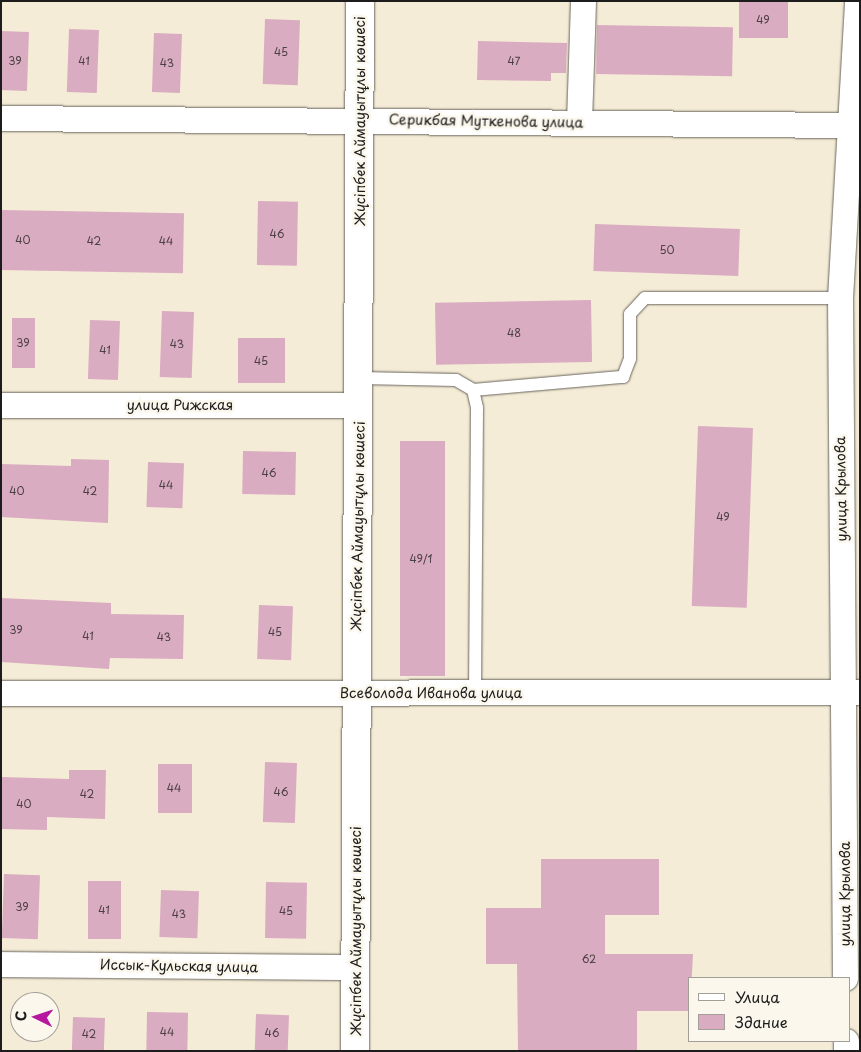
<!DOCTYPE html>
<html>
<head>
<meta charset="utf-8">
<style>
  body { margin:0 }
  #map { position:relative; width:861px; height:1052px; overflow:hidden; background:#f5ecd7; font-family:"Playpen Sans",sans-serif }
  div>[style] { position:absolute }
  .building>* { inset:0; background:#daacc1; transform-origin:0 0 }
  .roads { filter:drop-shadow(0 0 1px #68655d) drop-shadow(0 0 1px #68655d) }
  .lane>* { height:12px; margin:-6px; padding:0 6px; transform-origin:6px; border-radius:6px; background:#fff }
  .street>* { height:25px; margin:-12.5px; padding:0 12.5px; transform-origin:12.5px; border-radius:12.5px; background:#fff }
  .secondary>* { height:28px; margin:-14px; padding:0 14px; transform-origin:14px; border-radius:14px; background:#fff }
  span { translate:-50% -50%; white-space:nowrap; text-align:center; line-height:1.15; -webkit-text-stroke:5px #fbf7ec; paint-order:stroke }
  .number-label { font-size:11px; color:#4c4045 }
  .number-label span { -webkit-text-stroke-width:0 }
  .street-label { font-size:14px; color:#1c1c1c }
  .frame { position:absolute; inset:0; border:2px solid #1c1c1c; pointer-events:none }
  .legend { position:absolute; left:688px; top:977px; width:162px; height:65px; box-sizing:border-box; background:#fbf7ec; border:1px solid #a29f99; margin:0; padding:6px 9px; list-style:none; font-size:15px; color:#1c1c1c }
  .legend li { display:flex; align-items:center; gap:10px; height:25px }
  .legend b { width:25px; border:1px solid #a29f99 }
  .north { position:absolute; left:10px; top:992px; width:50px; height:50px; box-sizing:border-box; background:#fbf7ec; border:1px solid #a29f99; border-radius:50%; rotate:274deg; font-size:14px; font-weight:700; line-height:20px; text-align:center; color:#1c1c1c }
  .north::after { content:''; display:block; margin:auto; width:18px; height:22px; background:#b5179e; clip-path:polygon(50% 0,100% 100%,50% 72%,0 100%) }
</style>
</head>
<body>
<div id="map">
  <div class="building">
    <div style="left:739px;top:1px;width:49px;height:37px"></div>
    <div style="left:265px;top:19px;width:35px;height:65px;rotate:2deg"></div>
    <div style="left:597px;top:25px;width:136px;height:49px;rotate:1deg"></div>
    <div style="left:69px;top:29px;width:30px;height:63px;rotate:2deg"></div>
    <div style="left:1px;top:31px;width:28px;height:59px;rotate:2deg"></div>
    <div style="left:154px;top:33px;width:28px;height:59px;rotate:2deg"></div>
    <div style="clip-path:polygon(478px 41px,567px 43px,566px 73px,551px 73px,551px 81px,477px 80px)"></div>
    <div style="left:258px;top:201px;width:40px;height:64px;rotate:1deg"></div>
    <div style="left:1px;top:210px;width:183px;height:60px;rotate:1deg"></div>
    <div style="left:595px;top:224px;width:145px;height:47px;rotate:2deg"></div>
    <div style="left:591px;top:300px;width:62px;height:156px;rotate:89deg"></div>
    <div style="left:162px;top:311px;width:32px;height:66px;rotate:2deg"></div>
    <div style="left:12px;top:318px;width:23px;height:50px"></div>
    <div style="left:90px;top:320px;width:30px;height:59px;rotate:2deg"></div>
    <div style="left:238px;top:338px;width:47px;height:45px"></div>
    <div style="left:698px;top:426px;width:55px;height:180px;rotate:2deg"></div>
    <div style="left:400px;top:441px;width:45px;height:235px"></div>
    <div style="left:243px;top:451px;width:53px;height:43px;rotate:1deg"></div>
    <div style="clip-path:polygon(71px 459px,109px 460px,108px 523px,1px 517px,1px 464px,71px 466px)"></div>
    <div style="left:148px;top:462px;width:36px;height:45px;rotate:2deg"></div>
    <div style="clip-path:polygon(1px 598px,111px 603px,111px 614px,184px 615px,183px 659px,110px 658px,109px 669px,1px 662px)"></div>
    <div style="left:259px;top:605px;width:34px;height:54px;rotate:2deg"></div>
    <div style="left:265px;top:762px;width:32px;height:60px;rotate:2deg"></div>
    <div style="left:158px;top:764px;width:34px;height:49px"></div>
    <div style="clip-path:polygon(69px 770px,106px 770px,105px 819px,47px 817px,47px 830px,1px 829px,1px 777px,69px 779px)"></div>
    <div style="clip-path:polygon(541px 859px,659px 859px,659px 915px,605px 915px,605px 954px,693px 954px,690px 1011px,637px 1011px,637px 1051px,518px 1051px,517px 964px,486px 964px,486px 908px,541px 908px)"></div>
    <div style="left:4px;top:874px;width:36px;height:64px;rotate:2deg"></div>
    <div style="left:88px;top:881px;width:33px;height:58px"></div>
    <div style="left:266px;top:882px;width:41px;height:56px;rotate:1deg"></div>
    <div style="left:161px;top:890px;width:38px;height:47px;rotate:2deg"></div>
    <div style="left:147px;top:1012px;width:41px;height:39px;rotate:1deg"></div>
    <div style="left:256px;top:1014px;width:33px;height:37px;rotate:2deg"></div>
    <div style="left:73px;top:1017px;width:32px;height:34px;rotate:2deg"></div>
  </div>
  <div class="roads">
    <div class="lane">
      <div style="left:360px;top:378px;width:96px;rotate:1.2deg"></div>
      <div style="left:456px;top:380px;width:20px;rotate:30deg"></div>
      <div style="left:473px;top:390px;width:18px;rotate:77deg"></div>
      <div style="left:477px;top:408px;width:284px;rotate:90.4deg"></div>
      <div style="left:473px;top:390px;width:151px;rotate:-5deg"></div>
      <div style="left:623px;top:377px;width:19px;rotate:-69deg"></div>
      <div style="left:630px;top:359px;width:45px;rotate:-90deg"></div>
      <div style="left:630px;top:314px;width:22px;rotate:-47deg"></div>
      <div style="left:645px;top:298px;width:195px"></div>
    </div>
    <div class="street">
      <div style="left:1px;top:118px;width:850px;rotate:0.47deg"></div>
      <div style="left:579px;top:122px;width:121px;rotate:-88.1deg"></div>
      <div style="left:1px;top:405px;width:358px"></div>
      <div style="left:1px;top:693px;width:859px;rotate:-0.07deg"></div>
      <div style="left:1px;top:964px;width:355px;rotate:0.5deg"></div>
      <div style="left:845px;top:978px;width:680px;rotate:-90.42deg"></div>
      <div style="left:840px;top:298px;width:297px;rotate:-86.7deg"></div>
      <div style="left:846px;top:1041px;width:10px;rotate:90deg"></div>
    </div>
    <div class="secondary">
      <div style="left:355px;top:1051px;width:1050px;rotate:-89.73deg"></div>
    </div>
  </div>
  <div class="number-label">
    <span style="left:763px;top:20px">49</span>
    <span style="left:281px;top:52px">45</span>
    <span style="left:15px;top:61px">39</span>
    <span style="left:84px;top:61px">41</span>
    <span style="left:514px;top:61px">47</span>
    <span style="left:167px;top:63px">43</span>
    <span style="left:277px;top:234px">46</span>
    <span style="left:23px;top:240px">40</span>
    <span style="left:94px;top:241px">42</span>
    <span style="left:166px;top:241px">44</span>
    <span style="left:667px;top:250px">50</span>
    <span style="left:514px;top:333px">48</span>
    <span style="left:23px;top:343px">39</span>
    <span style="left:177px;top:344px">43</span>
    <span style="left:105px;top:350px">41</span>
    <span style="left:261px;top:361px">45</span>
    <span style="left:269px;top:473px">46</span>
    <span style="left:166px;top:485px">44</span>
    <span style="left:17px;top:491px">40</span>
    <span style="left:90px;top:491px">42</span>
    <span style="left:723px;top:517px">49</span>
    <span style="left:421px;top:559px">49/1</span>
    <span style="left:16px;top:630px">39</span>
    <span style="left:275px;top:632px">45</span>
    <span style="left:88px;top:636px">41</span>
    <span style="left:164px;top:637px">43</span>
    <span style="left:174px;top:788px">44</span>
    <span style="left:281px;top:792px">46</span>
    <span style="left:87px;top:794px">42</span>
    <span style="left:24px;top:804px">40</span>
    <span style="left:22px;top:907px">39</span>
    <span style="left:104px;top:910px">41</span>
    <span style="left:286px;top:911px">45</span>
    <span style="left:179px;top:914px">43</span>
    <span style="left:589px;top:959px">62</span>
    <span style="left:167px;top:1032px">44</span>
    <span style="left:272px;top:1033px">46</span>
    <span style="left:89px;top:1034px">42</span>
  </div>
  <div class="street-label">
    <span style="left:360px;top:121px;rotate:-90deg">Жүсіпбек Аймауытұлы көшесі</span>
    <span style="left:486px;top:121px;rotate:1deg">Серикбая Муткенова улица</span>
    <span style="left:180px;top:405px">улица Рижская</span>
    <span style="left:841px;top:489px;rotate:-91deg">улица Крылова</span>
    <span style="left:358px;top:526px;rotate:-89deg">Жүсіпбек Аймауытұлы көшесі</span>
    <span style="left:431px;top:693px">Всеволода Иванова улица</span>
    <span style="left:845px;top:894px;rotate:-90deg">улица Крылова</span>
    <span style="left:356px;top:931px;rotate:-90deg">Жүсіпбек Аймауытұлы көшесі</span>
    <span style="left:179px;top:966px;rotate:1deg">Иссык-Кульская улица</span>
  </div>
  <div class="frame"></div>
  <ul class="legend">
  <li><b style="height:6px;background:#fff"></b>Улица</li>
  <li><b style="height:14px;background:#daacc1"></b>Здание</li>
  </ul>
  <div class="north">С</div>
</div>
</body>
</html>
